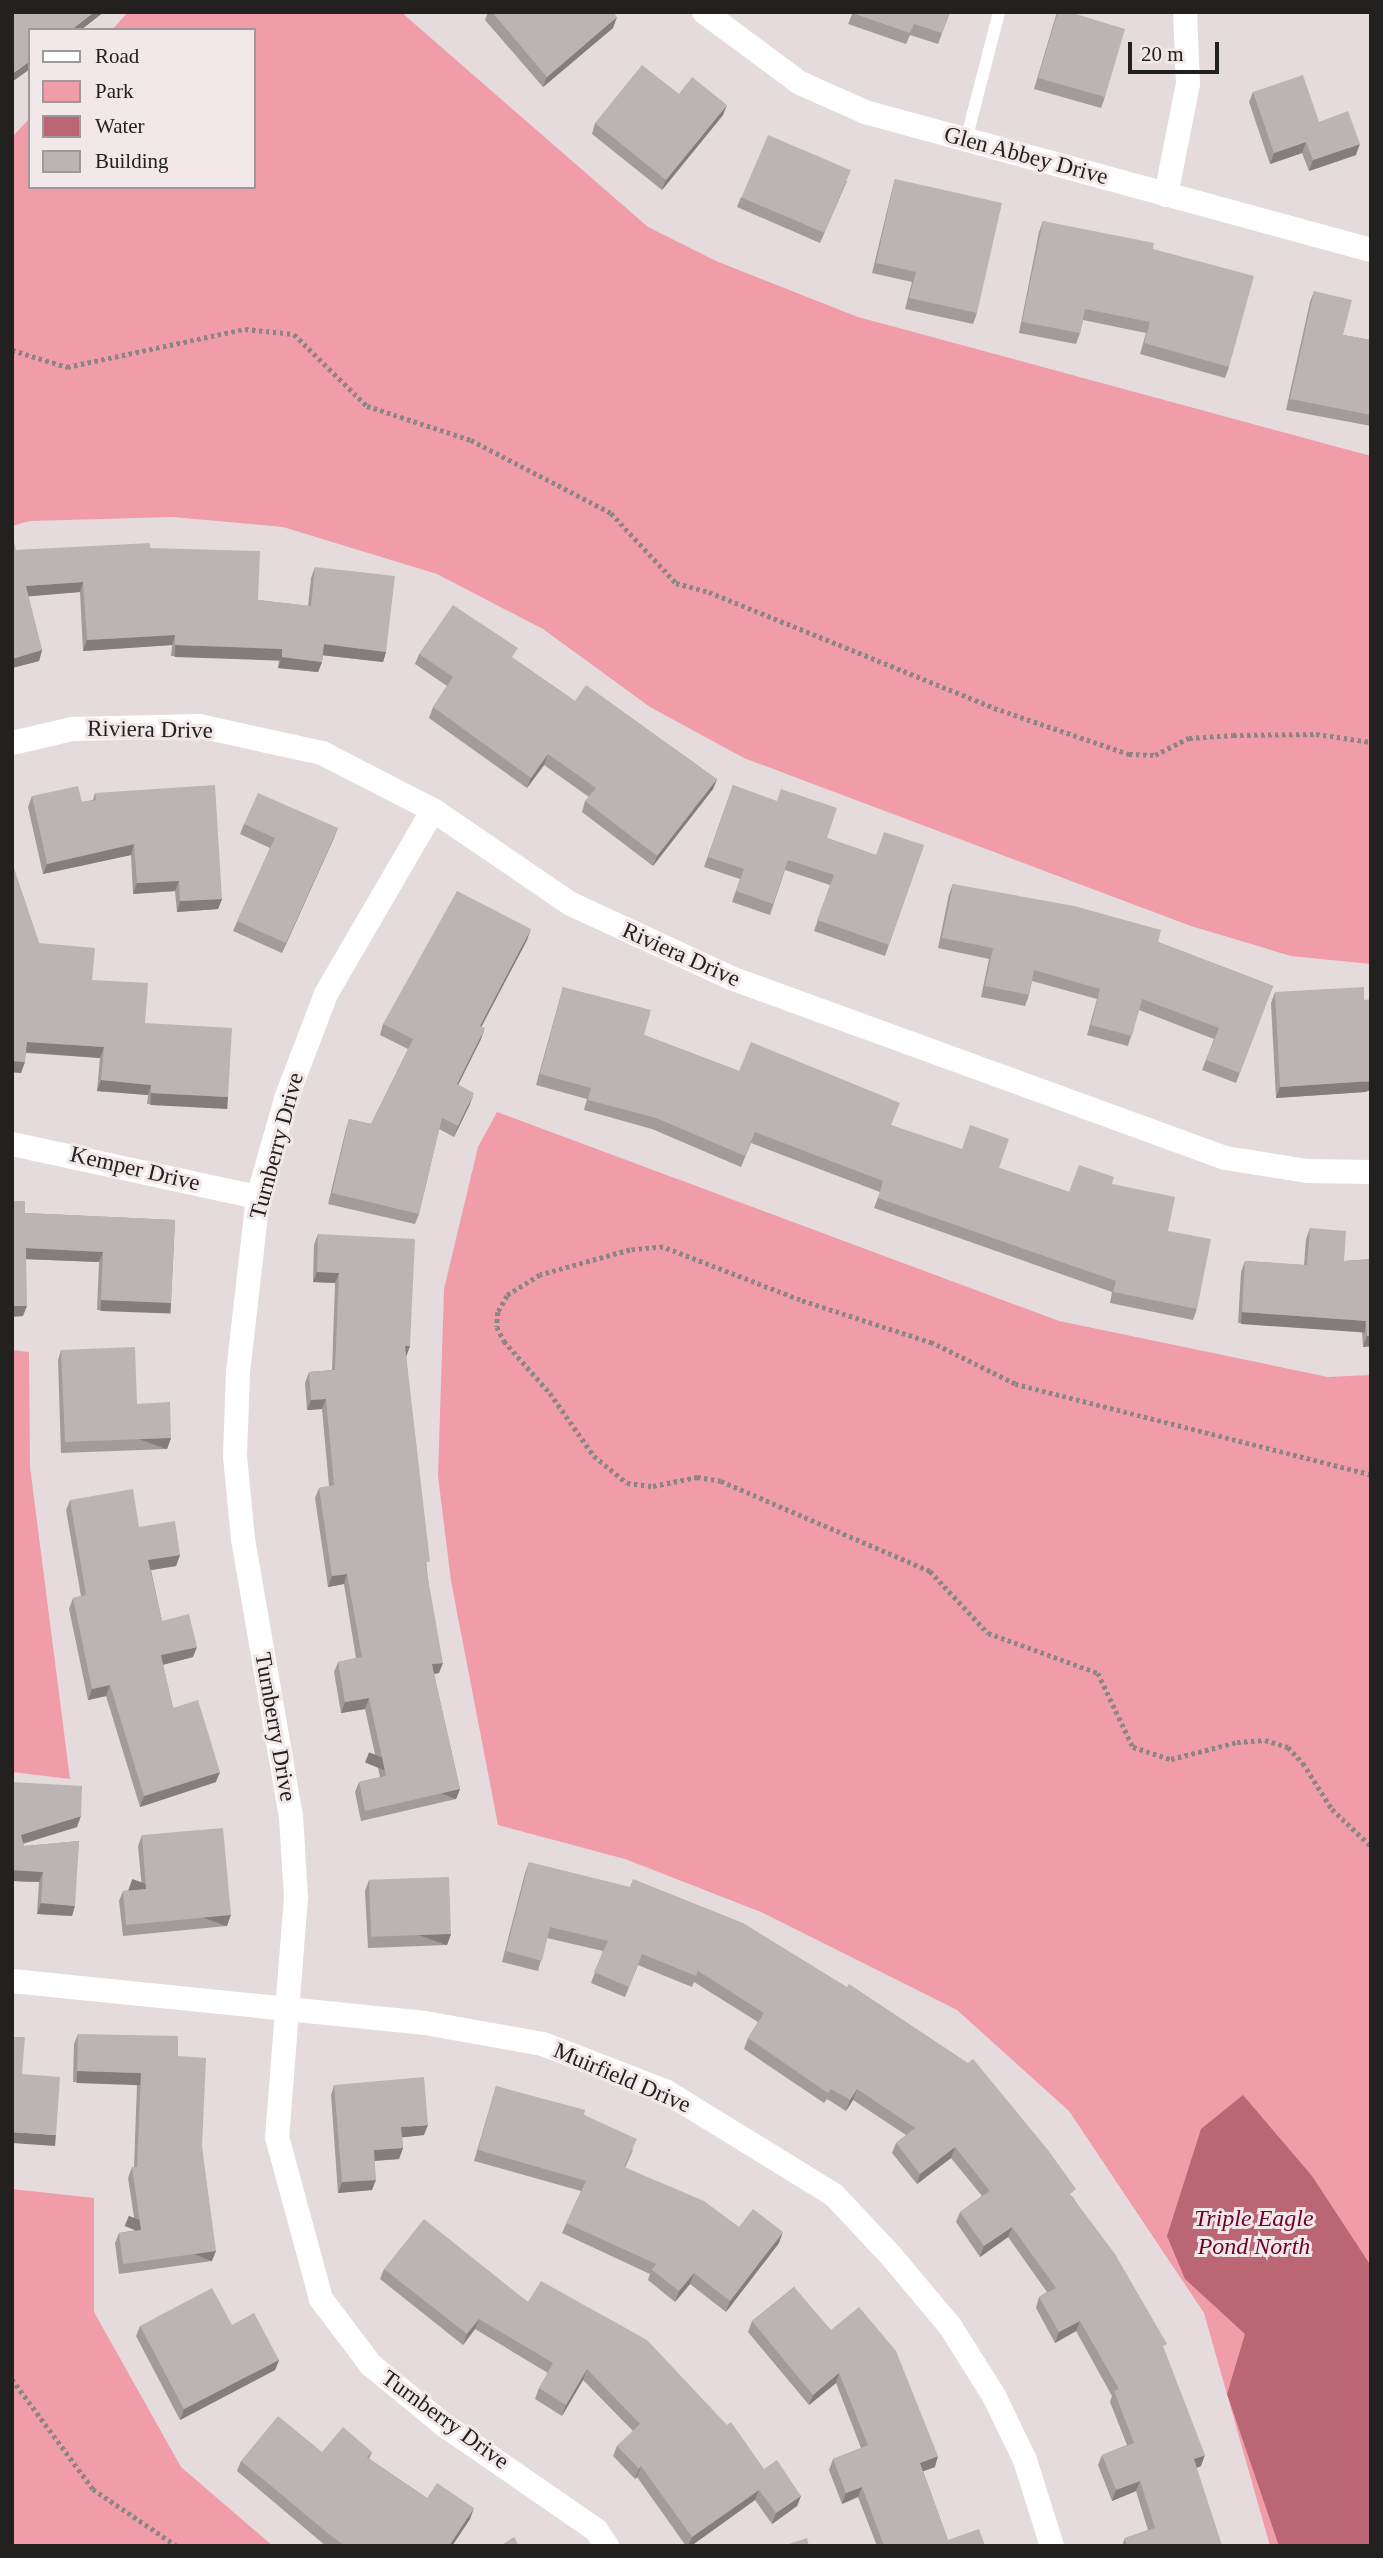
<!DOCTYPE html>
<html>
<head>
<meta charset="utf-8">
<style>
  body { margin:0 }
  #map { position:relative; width:1383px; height:2558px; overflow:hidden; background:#e5dbdc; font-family:"Times New Roman",serif }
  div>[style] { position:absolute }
  .green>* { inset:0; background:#f19ca9 }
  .water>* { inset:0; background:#bb6675 }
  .path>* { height:4.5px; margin-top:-2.25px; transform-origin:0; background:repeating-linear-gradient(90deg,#8c8585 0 3.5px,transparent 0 7px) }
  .service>* { height:12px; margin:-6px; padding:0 6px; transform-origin:6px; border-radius:6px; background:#fff }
  .minor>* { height:24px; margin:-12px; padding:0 12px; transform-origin:12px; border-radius:12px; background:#fff }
  .wall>* { inset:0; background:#a29a9b }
  .shaded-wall>* { inset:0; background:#847d7e; transform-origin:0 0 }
  .building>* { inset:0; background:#bcb3b4; transform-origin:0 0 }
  span { translate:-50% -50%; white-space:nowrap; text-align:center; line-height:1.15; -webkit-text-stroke:6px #f2e8e9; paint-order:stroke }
  .street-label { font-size:23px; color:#232020 }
  .water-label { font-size:24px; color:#6f0029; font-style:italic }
  .frame { position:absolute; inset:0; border:14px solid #232020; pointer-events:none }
  .legend { position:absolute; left:28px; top:28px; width:228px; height:161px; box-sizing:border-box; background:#f2e8e9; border:2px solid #9f9899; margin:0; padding:9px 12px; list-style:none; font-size:21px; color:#232020 }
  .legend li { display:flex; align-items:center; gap:14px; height:35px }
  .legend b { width:35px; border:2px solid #9f9899 }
  .scale { position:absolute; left:1128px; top:42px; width:91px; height:32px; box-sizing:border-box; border:4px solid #232020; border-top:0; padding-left:9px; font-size:21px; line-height:24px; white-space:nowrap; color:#232020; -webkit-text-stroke:5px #f2e8e9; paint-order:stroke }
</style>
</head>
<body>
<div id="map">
  <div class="green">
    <div style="clip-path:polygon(128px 12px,401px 12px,648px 227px,716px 261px,858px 317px,1371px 456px,1371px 964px,1291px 956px,1191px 926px,744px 758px,650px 707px,543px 629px,437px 574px,283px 527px,173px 517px,30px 521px,12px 526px,12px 137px,30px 118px,30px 187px,254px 187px,254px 30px,112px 30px)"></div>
    <div style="clip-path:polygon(497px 1112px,1059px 1321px,1328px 1377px,1371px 1375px,1371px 2546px,1270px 2546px,1204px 2313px,1069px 2111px,957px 2010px,761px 1912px,625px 1859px,498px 1825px,451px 1581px,438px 1476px,444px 1289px,478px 1147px)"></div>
    <div style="clip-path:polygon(12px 1350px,29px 1352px,30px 1467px,70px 1779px,12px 1772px)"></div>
    <div style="clip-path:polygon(12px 2189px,94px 2198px,94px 2312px,181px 2467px,273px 2546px,12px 2546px)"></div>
  </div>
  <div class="water">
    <div style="clip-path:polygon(1243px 2095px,1312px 2176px,1371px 2266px,1371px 2546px,1279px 2546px,1227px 2394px,1245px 2334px,1185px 2279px,1167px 2236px,1201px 2129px)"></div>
  </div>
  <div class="path">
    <div style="left:12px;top:350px;width:58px;rotate:17.2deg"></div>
    <div style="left:67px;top:367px;width:182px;rotate:-12.1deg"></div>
    <div style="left:245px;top:329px;width:49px;rotate:5.8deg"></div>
    <div style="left:294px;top:334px;width:103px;rotate:44.6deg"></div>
    <div style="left:367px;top:406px;width:109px;rotate:18.1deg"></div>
    <div style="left:471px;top:440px;width:158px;rotate:27.5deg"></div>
    <div style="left:611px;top:513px;width:96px;rotate:47.1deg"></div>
    <div style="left:676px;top:583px;width:34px;rotate:15deg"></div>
    <div style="left:709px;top:592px;width:308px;rotate:22.1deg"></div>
    <div style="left:994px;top:708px;width:143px;rotate:18.8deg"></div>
    <div style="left:1129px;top:754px;width:26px;rotate:2deg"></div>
    <div style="left:1155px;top:755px;width:38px;rotate:-27deg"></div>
    <div style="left:1189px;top:738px;width:44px;rotate:-3.9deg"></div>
    <div style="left:1233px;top:735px;width:83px;rotate:-0.7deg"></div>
    <div style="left:1316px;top:734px;width:56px;rotate:8.3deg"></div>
    <div style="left:1371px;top:1475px;width:367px;rotate:-165.7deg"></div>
    <div style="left:1015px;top:1384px;width:93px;rotate:-153.7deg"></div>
    <div style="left:932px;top:1343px;width:139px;rotate:-162deg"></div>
    <div style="left:800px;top:1300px;width:147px;rotate:-158.9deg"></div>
    <div style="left:663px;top:1247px;width:33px;rotate:175deg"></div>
    <div style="left:630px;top:1250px;width:93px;rotate:164.5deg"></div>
    <div style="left:540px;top:1275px;width:39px;rotate:148deg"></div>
    <div style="left:507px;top:1296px;width:18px;rotate:119deg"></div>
    <div style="left:498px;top:1312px;width:15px;rotate:94deg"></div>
    <div style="left:497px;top:1327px;width:16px;rotate:63deg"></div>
    <div style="left:504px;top:1341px;width:69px;rotate:48.5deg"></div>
    <div style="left:550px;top:1393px;width:77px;rotate:55.1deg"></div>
    <div style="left:594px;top:1456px;width:43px;rotate:39.3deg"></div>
    <div style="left:627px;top:1483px;width:26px;rotate:7deg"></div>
    <div style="left:653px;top:1486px;width:45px;rotate:-11.6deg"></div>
    <div style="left:697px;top:1477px;width:24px;rotate:9deg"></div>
    <div style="left:721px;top:1481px;width:228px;rotate:23.3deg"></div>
    <div style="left:930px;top:1571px;width:85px;rotate:46.9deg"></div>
    <div style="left:988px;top:1633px;width:117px;rotate:20deg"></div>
    <div style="left:1098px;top:1673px;width:82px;rotate:64.7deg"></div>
    <div style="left:1133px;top:1747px;width:40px;rotate:18deg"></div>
    <div style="left:1171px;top:1759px;width:68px;rotate:-14.4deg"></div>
    <div style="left:1237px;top:1742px;width:28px;rotate:-4deg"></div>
    <div style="left:1265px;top:1740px;width:24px;rotate:17deg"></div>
    <div style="left:1288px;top:1747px;width:22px;rotate:47deg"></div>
    <div style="left:1303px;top:1763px;width:54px;rotate:57.8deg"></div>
    <div style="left:1332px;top:1809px;width:54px;rotate:43.5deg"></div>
    <div style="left:12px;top:2379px;width:137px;rotate:53.6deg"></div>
    <div style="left:93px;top:2489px;width:102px;rotate:34.2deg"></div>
  </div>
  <div class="service">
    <div style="left:966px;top:140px;width:132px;rotate:-75.5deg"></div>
  </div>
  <div class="minor">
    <div style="left:704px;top:12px;width:119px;rotate:36.5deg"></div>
    <div style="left:800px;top:83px;width:71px;rotate:24deg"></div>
    <div style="left:865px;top:112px;width:524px;rotate:15.26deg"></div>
    <div style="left:1166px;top:195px;width:113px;rotate:-78.8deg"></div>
    <div style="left:1188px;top:84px;width:72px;rotate:-92.4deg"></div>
    <div style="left:12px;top:743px;width:62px;rotate:-13.1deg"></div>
    <div style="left:72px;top:729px;width:127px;rotate:-1.4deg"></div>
    <div style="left:199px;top:726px;width:126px;rotate:12.4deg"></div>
    <div style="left:322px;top:753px;width:125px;rotate:27.2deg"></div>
    <div style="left:433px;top:810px;width:167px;rotate:34.3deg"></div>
    <div style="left:571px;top:904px;width:176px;rotate:24.8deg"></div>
    <div style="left:731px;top:978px;width:526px;rotate:20.02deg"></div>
    <div style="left:1225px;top:1158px;width:83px;rotate:9deg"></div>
    <div style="left:1307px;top:1171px;width:64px;rotate:0.9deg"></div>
    <div style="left:433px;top:810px;width:213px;rotate:120.2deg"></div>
    <div style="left:326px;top:994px;width:112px;rotate:110.9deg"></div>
    <div style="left:286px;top:1099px;width:102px;rotate:105.9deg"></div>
    <div style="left:258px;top:1197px;width:177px;rotate:96.5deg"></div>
    <div style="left:238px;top:1373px;width:83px;rotate:92.1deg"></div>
    <div style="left:235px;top:1456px;width:83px;rotate:84.5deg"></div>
    <div style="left:243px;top:1539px;width:281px;rotate:80.2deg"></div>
    <div style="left:291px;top:1816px;width:81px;rotate:86.5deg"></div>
    <div style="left:296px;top:1897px;width:241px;rotate:94.5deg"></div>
    <div style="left:277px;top:2137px;width:168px;rotate:74.8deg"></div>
    <div style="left:321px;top:2299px;width:83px;rotate:52.9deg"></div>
    <div style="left:371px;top:2365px;width:94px;rotate:39.4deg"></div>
    <div style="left:444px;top:2425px;width:185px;rotate:34.6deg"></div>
    <div style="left:596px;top:2530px;width:19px;rotate:55deg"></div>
    <div style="left:12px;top:1144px;width:252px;rotate:12.2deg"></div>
    <div style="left:12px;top:1981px;width:415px;rotate:5.8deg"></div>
    <div style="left:425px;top:2023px;width:120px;rotate:10.1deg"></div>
    <div style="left:543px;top:2044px;width:131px;rotate:21.1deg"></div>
    <div style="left:665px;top:2091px;width:198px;rotate:31.6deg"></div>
    <div style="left:834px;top:2195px;width:85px;rotate:46.9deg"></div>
    <div style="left:892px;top:2257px;width:90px;rotate:50deg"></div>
    <div style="left:950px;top:2326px;width:83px;rotate:57.8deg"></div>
    <div style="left:994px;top:2396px;width:71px;rotate:64.2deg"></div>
    <div style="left:1025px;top:2460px;width:90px;rotate:72.6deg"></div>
  </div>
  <div class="wall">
    <div style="clip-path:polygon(488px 12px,613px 12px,613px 28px,543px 87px,485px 20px)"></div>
    <div style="clip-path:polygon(853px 12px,950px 12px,938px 44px,910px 35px,906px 44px,848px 24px)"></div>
    <div style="clip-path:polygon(1057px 12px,1105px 97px,1101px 108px,1034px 89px)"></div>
    <div style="clip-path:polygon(1253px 92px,1319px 122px,1356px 155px,1309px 171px,1302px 153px,1270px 164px,1249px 102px)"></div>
    <div style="clip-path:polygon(679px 94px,723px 115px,662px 190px,592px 134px,595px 123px)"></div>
    <div style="clip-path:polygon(895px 179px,977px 313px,973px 324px,905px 309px,912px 282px,872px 273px,892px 190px)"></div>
    <div style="clip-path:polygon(847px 181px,820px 243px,737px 207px,741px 197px)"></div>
    <div style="clip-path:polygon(1043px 221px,1153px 249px,1229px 367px,1225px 378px,1140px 354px,1146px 333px,1083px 320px,1080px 333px,1076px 344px,1019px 333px,1039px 232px)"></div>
    <div style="clip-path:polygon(1314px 291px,1343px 335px,1371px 340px,1371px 426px,1286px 410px,1310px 302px)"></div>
    <div style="clip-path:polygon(12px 542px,16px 550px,150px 548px,258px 600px,308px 606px,311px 578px,315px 567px,386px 652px,383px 662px,323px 655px,322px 662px,318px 672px,278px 668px,279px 660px,171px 656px,172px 645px,83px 651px,80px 592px,28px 596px,42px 650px,39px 661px,12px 668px)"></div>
    <div style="clip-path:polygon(419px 654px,514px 659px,575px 701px,717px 779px,713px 789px,653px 866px,582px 812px,585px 801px,589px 797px,544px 765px,527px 788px,429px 718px,433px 707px,447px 686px,415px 664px)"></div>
    <div style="clip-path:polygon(733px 785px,827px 838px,876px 855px,924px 845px,885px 956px,814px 931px,830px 885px,785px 870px,770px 915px,732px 902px,740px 879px,704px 867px)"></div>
    <div style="clip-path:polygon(95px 793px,222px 899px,218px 909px,177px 912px,175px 891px,133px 894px,131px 855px,43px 874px,28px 807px,32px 796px,82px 802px,93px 800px)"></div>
    <div style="clip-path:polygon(244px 824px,338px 828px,282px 953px,233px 931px,270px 848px,240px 834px)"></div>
    <div style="clip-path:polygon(12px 863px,39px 943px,92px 980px,145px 1023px,228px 1097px,224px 1108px,147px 1104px,148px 1095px,97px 1091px,100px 1058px,26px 1053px,21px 1073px,12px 1072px)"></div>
    <div style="clip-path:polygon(953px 884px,1158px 942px,1273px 986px,1236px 1083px,1202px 1070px,1214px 1039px,1139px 1010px,1128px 1046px,1087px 1035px,1097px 999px,1032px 981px,1029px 995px,1025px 1006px,981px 997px,989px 959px,938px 948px,949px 894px)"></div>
    <div style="clip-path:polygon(527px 940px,481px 1027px,481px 1039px,458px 1085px,470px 1104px,454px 1137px,439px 1129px,419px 1214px,415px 1224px,328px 1204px,346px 1129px,349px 1119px,371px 1124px,408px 1049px,380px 1035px,383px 1024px)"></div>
    <div style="clip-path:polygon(563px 987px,644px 1035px,739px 1071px,891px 1125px,999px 1168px,1069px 1192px,1112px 1184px,1168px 1231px,1197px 1309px,1193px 1320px,1110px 1303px,1112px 1292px,874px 1208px,880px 1192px,751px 1143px,741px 1167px,652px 1129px,584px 1110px,587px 1099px,536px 1085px)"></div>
    <div style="clip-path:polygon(1275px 992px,1364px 1000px,1365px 1092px,1276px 1098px,1271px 1003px)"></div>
    <div style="clip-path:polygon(25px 1213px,175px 1220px,171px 1303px,167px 1313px,97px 1310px,99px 1262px,26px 1259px,23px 1316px)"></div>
    <div style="clip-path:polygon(1310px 1228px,1344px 1261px,1371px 1259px,1371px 1346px,1363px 1347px,1362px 1332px,1238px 1323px,1241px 1272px,1245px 1261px,1304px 1265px,1306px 1239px)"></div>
    <div style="clip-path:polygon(318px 1234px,410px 1346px,406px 1356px,427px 1571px,439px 1673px,434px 1674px,460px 1789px,456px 1799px,361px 1821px,355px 1792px,359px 1782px,380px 1777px,365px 1709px,341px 1713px,334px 1672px,338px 1662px,356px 1658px,344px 1584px,328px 1587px,315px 1498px,319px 1488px,329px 1486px,322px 1409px,307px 1410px,305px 1383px,309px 1372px,332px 1370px,335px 1283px,313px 1282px,314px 1245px)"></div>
    <div style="clip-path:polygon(61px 1350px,137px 1404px,171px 1438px,167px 1449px,61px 1453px,58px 1360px)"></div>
    <div style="clip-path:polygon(70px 1500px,139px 1527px,180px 1555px,176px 1566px,151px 1570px,162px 1621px,193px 1657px,163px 1665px,173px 1708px,216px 1782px,140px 1807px,106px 1696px,88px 1700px,69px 1609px,73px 1598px,81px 1596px,66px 1510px)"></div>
    <div style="clip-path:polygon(12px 1782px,77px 1827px,23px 1844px,24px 1846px,79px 1841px,72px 1916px,37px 1914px,39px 1882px,12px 1881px)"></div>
    <div style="clip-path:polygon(142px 1835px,227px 1926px,123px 1936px,119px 1901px,123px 1891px,142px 1889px,138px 1846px)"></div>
    <div style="clip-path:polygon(529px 1862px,1073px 2197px,1164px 2351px,1201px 2466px,1196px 2468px,1222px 2546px,1122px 2546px,1125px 2538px,1148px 2530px,1136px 2491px,1112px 2501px,1098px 2465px,1102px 2455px,1127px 2445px,1110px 2402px,1112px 2396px,1076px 2331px,1055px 2343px,1036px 2308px,1039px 2297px,1047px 2292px,1008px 2237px,980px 2257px,956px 2222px,960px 2212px,982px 2196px,951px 2158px,917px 2184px,892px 2153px,896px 2143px,906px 2135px,853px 2100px,846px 2111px,827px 2099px,824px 2103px,744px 2049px,748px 2038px,758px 2022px,694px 1982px,692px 1987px,638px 1965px,625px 1997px,591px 1983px,603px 1951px,547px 1938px,538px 1971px,502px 1962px,525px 1873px)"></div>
    <div style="clip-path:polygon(369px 1880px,451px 1934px,447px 1945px,368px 1948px,365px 1891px)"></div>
    <div style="clip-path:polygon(78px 2034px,178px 2056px,202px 2147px,212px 2261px,119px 2274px,115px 2243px,119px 2233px,136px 2230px,128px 2178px,132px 2167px,134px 2167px,137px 2084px,73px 2082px,74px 2044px)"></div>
    <div style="clip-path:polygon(334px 2085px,424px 2135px,402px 2137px,403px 2148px,399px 2159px,375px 2161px,372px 2190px,338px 2193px,331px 2095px)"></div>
    <div style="clip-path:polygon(496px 2086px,584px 2115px,633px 2150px,625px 2168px,739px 2227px,779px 2243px,726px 2312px,690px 2284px,675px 2302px,648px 2280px,650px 2274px,562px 2233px,581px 2191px,474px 2161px)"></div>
    <div style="clip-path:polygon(384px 2269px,528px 2302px,801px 2496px,797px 2506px,772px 2524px,755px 2500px,691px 2546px,686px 2546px,637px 2477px,635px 2479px,613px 2456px,617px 2446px,633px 2431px,583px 2380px,562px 2416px,535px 2399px,539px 2388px,548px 2373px,475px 2329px,463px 2345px,380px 2279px)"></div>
    <div style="clip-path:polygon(794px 2287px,935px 2467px,923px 2471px,948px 2540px,985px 2546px,877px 2546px,858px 2497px,842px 2504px,829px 2470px,833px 2459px,861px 2448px,836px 2383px,809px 2405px,748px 2332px,752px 2321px)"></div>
    <div style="clip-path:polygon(232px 2325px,279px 2360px,275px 2370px,180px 2420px,136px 2336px,140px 2326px)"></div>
    <div style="clip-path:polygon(322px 2452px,372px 2452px,369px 2459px,427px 2498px,470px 2519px,452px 2546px,326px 2546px,237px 2471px,241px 2461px)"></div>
  </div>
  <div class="shaded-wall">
    <div style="clip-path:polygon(94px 12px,104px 12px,81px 30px,71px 30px)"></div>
    <div style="clip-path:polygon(617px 17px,613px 28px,543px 87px,547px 77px)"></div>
    <div style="clip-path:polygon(30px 61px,30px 69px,12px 82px,12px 74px)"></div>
    <div style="clip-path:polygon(727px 105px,723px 115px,662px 190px,666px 180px)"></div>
    <div style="clip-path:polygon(1306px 142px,1302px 153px,1270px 164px,1274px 153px)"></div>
    <div style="clip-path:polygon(1360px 144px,1356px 155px,1309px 171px,1313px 160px)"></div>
    <div style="clip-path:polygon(83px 582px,80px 592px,22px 597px,26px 586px)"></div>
    <div style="clip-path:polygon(175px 635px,172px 645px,83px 651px,87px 640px)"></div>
    <div style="clip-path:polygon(324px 644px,386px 652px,383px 662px,320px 655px)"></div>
    <div style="left:175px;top:645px;width:107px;height:12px;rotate:2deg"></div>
    <div style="clip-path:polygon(42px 650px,39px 661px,12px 668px,12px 659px)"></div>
    <div style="clip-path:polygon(282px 657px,322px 662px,318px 672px,278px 668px)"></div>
    <div style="clip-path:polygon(548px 754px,544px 765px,527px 788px,531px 778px)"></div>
    <div style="clip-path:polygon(717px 779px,713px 789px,653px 866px,657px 856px)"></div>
    <div style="clip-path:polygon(338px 828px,334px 838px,282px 953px,286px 943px)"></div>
    <div style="clip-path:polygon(134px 844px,131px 855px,43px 874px,47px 864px)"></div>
    <div style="clip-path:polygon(179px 881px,175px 891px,133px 894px,137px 883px)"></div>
    <div style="clip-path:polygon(222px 899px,218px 909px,177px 912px,180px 901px)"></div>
    <div style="clip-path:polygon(531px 929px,527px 940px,476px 1037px,480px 1026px)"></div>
    <div style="clip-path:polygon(485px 1028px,481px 1039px,453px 1095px,457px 1084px)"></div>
    <div style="clip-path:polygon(27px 1042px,104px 1047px,100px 1058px,23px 1052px)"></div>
    <div style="clip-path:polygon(12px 1061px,25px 1062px,21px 1073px,12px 1072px)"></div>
    <div style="clip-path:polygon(101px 1080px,151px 1085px,148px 1095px,97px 1091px)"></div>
    <div style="clip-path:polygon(1371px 1081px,1371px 1090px,1365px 1092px,1276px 1098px,1280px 1087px)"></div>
    <div style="left:151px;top:1093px;width:77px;height:12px;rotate:3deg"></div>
    <div style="clip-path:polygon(474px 1093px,470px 1104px,454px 1137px,458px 1126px)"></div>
    <div style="clip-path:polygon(26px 1248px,103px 1252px,99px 1262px,22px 1259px)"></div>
    <div style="clip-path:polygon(317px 1272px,339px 1273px,335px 1283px,313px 1282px)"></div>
    <div style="left:101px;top:1300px;width:70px;height:11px;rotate:2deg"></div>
    <div style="clip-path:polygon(12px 1306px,27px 1306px,23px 1316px,12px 1317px)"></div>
    <div style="left:1242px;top:1312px;width:124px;height:12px;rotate:4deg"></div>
    <div style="clip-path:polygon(1367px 1336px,1371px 1336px,1371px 1346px,1363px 1347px)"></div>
    <div style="clip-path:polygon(405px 1346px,410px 1346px,406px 1357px)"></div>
    <div style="clip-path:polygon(326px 1399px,322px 1409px,307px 1410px,311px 1400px)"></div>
    <div style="left:171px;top:1438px;width:12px;height:106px;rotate:110deg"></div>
    <div style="clip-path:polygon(180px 1555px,176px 1566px,145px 1571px,148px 1560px)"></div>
    <div style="clip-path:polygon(347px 1574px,344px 1584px,328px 1587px,332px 1576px)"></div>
    <div style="clip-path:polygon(197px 1647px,193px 1657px,157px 1666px,161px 1655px)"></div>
    <div style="clip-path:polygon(443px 1663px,439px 1673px,428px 1675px,432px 1664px)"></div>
    <div style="clip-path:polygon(110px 1685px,106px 1696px,88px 1700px,92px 1689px)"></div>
    <div style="clip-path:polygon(369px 1698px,365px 1709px,341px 1713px,345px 1702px)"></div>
    <div style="clip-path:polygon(220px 1772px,216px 1782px,140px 1807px,144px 1796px)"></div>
    <div style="left:460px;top:1789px;width:11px;height:98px;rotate:112deg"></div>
    <div style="clip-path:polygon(81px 1816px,77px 1827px,17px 1845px,21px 1835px)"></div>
    <div style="clip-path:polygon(12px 1870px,43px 1872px,39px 1882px,12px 1881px)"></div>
    <div style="clip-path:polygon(41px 1903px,75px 1906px,72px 1916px,37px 1914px)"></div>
    <div style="left:231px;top:1915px;width:12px;height:105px;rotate:110deg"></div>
    <div style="left:451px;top:1934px;width:12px;height:80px;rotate:110deg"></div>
    <div style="left:77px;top:2071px;width:64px;height:12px;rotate:2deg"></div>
    <div style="clip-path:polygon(857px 2089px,853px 2100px,846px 2111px,850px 2100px)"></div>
    <div style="clip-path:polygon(428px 2125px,424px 2135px,397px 2138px,401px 2127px)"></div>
    <div style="left:12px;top:2132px;width:44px;height:11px;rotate:4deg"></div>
    <div style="clip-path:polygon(955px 2147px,951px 2158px,917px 2184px,920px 2174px)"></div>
    <div style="clip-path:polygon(403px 2148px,399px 2159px,370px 2161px,374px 2150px)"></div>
    <div style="clip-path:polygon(376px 2180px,372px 2190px,338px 2193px,342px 2182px)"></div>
    <div style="clip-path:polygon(1012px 2227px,1008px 2237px,980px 2257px,984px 2246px)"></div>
    <div style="clip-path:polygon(783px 2232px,779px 2243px,726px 2312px,730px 2301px)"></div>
    <div style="left:216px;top:2251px;width:11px;height:94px;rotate:112deg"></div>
    <div style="clip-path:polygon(694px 2273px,690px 2284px,675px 2302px,679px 2291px)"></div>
    <div style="clip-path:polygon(479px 2319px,475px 2329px,463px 2345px,467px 2334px)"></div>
    <div style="clip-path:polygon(1080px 2321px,1076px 2331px,1055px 2343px,1059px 2332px)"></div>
    <div style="clip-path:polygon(279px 2360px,275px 2370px,180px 2420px,184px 2409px)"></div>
    <div style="clip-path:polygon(587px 2369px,583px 2380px,562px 2416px,566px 2405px)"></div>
    <div style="clip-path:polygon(839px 2373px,836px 2383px,809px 2405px,813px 2395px)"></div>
    <div style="clip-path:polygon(1205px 2455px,1201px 2466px,1190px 2470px,1194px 2459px)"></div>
    <div style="clip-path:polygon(938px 2456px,935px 2467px,916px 2474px,920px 2463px)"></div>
    <div style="clip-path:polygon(641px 2466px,637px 2477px,635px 2479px,639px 2469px)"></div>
    <div style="clip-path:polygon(1140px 2481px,1136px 2491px,1112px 2501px,1116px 2490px)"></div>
    <div style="clip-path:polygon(862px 2487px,858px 2497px,842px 2504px,846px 2493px)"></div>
    <div style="clip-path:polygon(759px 2490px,755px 2500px,691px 2546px,688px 2546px,692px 2537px)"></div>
    <div style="clip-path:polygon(801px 2496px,797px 2506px,772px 2524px,776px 2513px)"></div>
    <div style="clip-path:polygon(474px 2508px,470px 2519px,452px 2546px,449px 2546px)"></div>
  </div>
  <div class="building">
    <div style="clip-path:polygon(12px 12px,94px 12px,71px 30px,30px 30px,30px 61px,12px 74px)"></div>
    <div style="clip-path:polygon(492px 12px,613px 12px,617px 17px,547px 77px)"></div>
    <div style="clip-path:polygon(853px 12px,950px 12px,942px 33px,914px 24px,910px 33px,852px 13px)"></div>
    <div style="clip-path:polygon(1058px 12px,1069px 12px,1125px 29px,1105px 97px,1038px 78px)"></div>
    <div style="clip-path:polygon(642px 65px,679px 94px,692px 77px,727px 105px,666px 180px,595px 123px)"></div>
    <div style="clip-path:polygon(1303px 75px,1319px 122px,1348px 111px,1360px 144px,1313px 160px,1306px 142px,1274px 153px,1253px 92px)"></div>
    <div style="left:768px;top:135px;width:90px;height:68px;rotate:23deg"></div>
    <div style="clip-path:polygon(895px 179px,1002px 203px,977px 313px,909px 298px,916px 272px,876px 263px)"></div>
    <div style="clip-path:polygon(1043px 221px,1154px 243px,1153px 249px,1254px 276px,1229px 367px,1144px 343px,1150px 322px,1085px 309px,1080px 333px,1022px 322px)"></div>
    <div style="clip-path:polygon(1314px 291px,1352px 300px,1343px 335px,1371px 340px,1371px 415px,1290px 399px)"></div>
    <div style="clip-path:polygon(12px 542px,14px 542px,16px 550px,150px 543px,150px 548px,260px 551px,258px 600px,311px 606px,315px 567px,395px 576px,386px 652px,324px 644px,322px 662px,282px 657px,282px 649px,175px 645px,175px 635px,87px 640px,83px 582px,26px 586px,42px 650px,12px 659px)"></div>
    <div style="clip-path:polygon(453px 605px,518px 648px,512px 657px,575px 701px,586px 685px,717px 779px,657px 856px,585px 801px,596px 788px,548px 754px,531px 778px,433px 707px,453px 677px,419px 654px)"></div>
    <div style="clip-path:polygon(215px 785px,222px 899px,180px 901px,179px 881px,137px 883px,134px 844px,47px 864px,32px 796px,78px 786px,82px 802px,96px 800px,95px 793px)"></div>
    <div style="clip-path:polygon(733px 785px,777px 801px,781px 789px,837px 808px,827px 838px,876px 855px,884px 832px,924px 845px,889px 945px,817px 920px,834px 875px,788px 860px,773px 904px,736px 891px,744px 869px,708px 857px)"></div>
    <div style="clip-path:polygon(258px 793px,338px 828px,286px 943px,237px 921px,275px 838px,244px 824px)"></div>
    <div style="clip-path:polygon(12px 863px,39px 943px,95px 948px,92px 980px,148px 983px,145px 1023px,232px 1028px,228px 1097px,151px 1093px,151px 1085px,101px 1080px,104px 1047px,27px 1042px,25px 1062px,12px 1061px)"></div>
    <div style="clip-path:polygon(953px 884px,1074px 906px,1161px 930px,1158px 942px,1273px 986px,1240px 1073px,1206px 1060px,1219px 1028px,1142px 999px,1132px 1036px,1091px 1025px,1100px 989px,1034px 970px,1029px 995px,985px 986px,993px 948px,942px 938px)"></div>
    <div style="clip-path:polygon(457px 891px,531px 929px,480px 1026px,485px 1028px,457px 1084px,474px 1093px,458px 1126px,442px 1118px,419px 1214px,332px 1193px,349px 1119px,371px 1124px,413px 1039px,383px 1024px)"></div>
    <div style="clip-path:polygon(563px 987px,651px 1010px,644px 1035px,739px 1071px,751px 1042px,900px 1103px,891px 1125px,962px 1149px,970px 1125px,1009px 1139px,999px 1168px,1069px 1192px,1079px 1165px,1114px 1177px,1112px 1184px,1175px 1197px,1168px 1231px,1211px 1239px,1197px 1309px,1113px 1292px,1116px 1281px,878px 1198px,883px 1181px,755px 1132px,745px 1156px,656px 1118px,588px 1100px,591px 1088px,540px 1074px)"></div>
    <div style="clip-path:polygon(1364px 987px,1364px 1000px,1371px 999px,1371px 1081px,1280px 1087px,1275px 992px)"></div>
    <div style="clip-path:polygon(12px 1201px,25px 1201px,25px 1213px,175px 1220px,171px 1303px,101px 1300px,103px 1252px,26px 1248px,27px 1306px,12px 1306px)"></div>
    <div style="clip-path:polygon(1310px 1228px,1346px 1231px,1344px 1261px,1371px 1259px,1371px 1336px,1367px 1336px,1366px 1321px,1242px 1312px,1245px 1261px,1307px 1265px)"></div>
    <div style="clip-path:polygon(318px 1234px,415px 1239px,410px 1346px,405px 1346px,430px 1562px,425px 1562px,443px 1663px,432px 1664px,460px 1789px,365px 1811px,359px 1782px,386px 1776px,369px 1698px,345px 1702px,338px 1662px,362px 1657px,347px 1574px,332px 1576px,319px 1488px,334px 1485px,326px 1399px,311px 1400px,309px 1372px,335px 1370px,339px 1273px,317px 1272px)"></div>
    <div style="clip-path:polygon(135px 1347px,137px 1404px,170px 1402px,171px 1438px,65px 1442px,61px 1350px)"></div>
    <div style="clip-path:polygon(133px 1489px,139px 1527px,175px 1521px,180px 1555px,148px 1560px,162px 1621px,189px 1614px,197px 1647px,161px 1655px,173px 1708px,198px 1700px,220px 1772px,144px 1796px,110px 1685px,92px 1689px,73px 1598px,86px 1595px,70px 1500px)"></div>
    <div style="clip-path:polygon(12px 1782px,82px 1786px,81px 1816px,21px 1835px,24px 1846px,79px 1841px,75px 1906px,41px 1903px,43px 1872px,12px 1870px)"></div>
    <div style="clip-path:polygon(223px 1828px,231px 1915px,126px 1925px,123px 1891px,146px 1889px,142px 1835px)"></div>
    <div style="clip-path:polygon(529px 1862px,630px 1887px,633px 1879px,743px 1923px,847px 1987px,849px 1984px,968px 2063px,973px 2059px,1048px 2150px,1076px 2189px,1070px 2194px,1115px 2254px,1167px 2344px,1163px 2346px,1205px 2455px,1194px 2459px,1222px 2546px,1127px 2546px,1125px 2538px,1155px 2528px,1140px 2481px,1116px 2490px,1102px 2455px,1134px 2443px,1114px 2391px,1119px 2389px,1080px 2321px,1059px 2332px,1039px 2297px,1056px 2288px,1012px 2227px,984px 2246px,960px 2212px,990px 2191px,955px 2147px,920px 2174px,896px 2143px,915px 2128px,857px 2089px,850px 2100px,831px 2089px,828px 2093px,748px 2038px,764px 2013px,698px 1971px,696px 1976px,642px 1954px,629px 1987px,594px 1972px,608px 1941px,550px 1927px,542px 1961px,506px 1951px)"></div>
    <div style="left:449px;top:1877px;width:57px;height:80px;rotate:88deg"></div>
    <div style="clip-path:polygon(78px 2034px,178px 2036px,178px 2056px,206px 2058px,202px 2147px,216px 2251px,123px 2264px,119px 2233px,141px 2230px,132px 2167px,137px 2167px,141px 2073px,77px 2071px)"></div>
    <div style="clip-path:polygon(12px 2037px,25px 2037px,22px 2074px,60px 2077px,56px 2135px,12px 2132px)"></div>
    <div style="clip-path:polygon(424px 2077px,428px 2125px,401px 2127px,403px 2148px,374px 2150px,376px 2180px,342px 2182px,334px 2085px)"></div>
    <div style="clip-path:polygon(496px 2086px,585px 2110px,584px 2115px,637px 2139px,624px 2167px,704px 2201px,739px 2227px,753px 2209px,783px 2232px,730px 2301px,694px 2273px,679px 2291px,652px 2270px,656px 2264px,566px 2223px,586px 2181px,478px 2150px)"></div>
    <div style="clip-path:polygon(424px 2219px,528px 2302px,541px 2281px,647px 2340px,727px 2425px,731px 2422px,764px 2469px,777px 2460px,801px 2496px,776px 2513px,759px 2490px,692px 2537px,641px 2466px,639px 2469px,617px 2446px,640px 2424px,587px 2369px,566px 2405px,539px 2388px,553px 2363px,479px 2319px,467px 2334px,384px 2269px)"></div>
    <div style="clip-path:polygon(794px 2287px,831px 2330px,859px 2307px,896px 2351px,938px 2456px,920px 2463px,948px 2540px,979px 2529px,985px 2546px,884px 2546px,862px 2487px,846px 2493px,833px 2459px,868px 2445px,839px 2373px,813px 2395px,752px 2321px)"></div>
    <div style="clip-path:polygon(212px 2288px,232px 2325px,254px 2313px,279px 2360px,184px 2409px,140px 2326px)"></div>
    <div style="clip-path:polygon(278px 2416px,322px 2452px,343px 2427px,372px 2452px,367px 2457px,427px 2498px,437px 2483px,474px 2508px,449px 2546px,345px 2546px,330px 2535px,241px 2461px)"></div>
    <div style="clip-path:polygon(514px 2537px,519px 2546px,500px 2546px)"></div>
    <div style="clip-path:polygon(807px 2538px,809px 2546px,783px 2546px)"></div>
  </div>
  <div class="street-label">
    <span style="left:1026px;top:156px;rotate:15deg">Glen Abbey Drive</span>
    <span style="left:150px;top:730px;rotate:1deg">Riviera Drive</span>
    <span style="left:681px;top:955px;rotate:24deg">Riviera Drive</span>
    <span style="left:277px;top:1146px;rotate:-75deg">Turnberry Drive</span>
    <span style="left:135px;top:1169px;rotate:13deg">Kemper Drive</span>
    <span style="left:275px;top:1727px;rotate:80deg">Turnberry Drive</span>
    <span style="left:622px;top:2078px;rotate:23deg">Muirfield Drive</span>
    <span style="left:445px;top:2420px;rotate:36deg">Turnberry Drive</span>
  </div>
  <div class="water-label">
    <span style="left:1254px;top:2233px">Triple Eagle<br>Pond North</span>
  </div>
  <div class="frame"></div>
  <ul class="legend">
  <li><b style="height:9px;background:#fff"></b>Road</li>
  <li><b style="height:19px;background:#f19ca9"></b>Park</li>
  <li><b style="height:19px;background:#bb6675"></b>Water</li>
  <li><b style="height:19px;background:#bcb3b4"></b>Building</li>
  </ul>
  <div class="scale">20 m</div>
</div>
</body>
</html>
